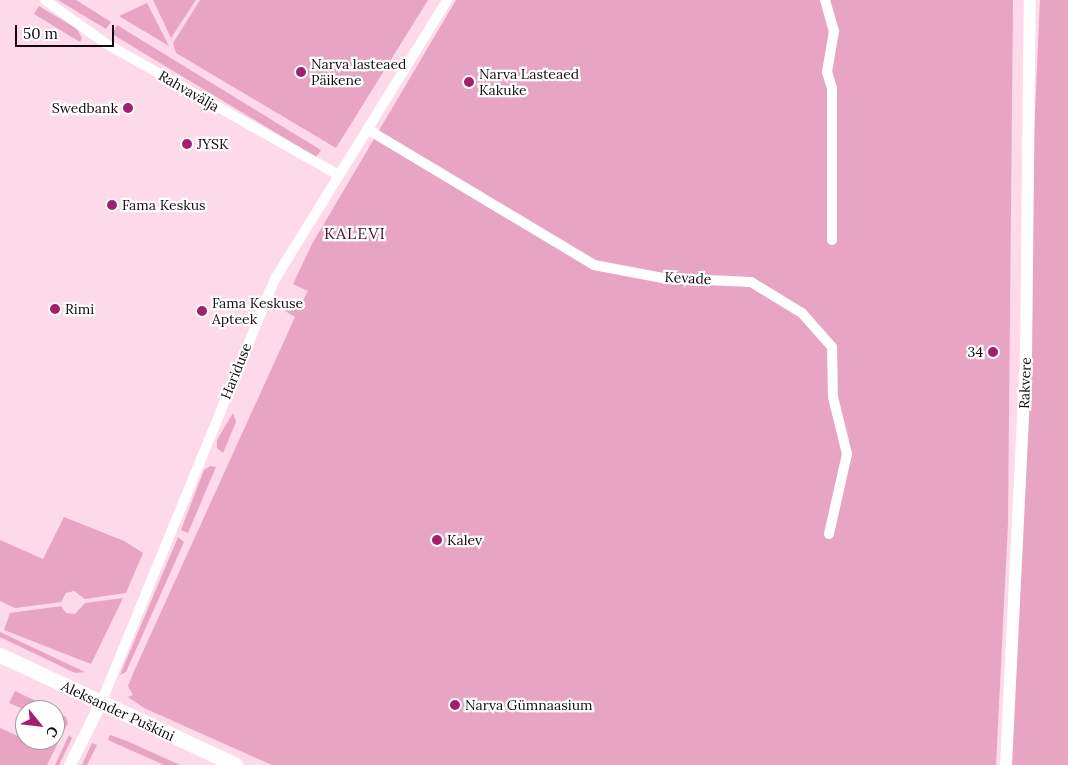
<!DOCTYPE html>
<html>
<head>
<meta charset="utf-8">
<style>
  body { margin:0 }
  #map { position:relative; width:1068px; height:765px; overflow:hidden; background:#fdd9e9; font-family:Lora,serif }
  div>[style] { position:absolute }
  .green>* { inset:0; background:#e8a5c3 }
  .minor>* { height:10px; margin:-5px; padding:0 5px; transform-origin:5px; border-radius:5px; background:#fff }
  .tertiary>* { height:12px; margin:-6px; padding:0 6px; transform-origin:6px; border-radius:6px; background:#fff }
  .secondary>* { height:15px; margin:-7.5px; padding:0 7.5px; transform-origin:7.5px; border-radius:7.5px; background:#fff }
  .dots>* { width:14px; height:14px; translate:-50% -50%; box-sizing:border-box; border:2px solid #fff; border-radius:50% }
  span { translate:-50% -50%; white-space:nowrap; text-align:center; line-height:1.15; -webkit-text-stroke:4.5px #fff; paint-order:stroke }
  .poi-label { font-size:14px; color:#13080d }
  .left { translate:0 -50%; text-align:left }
  .right { translate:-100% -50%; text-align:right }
  .street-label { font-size:14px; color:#13080d }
  .quarter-label { font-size:16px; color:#4e1033; letter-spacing:1px }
  .north { position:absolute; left:15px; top:700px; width:50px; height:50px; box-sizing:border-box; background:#fff; border:1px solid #a19c9e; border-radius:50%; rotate:119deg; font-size:14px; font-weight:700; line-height:20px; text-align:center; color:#13080d }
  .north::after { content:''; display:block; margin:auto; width:18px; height:22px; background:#a31f6c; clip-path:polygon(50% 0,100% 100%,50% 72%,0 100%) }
  .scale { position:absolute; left:15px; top:25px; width:99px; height:22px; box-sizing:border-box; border:2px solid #13080d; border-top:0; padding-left:6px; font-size:15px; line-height:18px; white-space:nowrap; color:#13080d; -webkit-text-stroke:4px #fff; paint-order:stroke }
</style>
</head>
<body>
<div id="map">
  <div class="green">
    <div style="clip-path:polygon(58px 0,76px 0,111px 22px,106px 29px)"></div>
    <div style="clip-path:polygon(153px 0,196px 0,171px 38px)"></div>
    <div style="clip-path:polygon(200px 0,428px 0,336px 148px,176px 53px,173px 43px)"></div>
    <div style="clip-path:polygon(456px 0,1013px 0,1008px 523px,996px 765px,272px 765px,144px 708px,128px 697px,133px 695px,128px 686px,135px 669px,295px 317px,280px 308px,284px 298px,301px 304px,308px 291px,293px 284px,312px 244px)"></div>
    <div style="clip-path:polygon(1040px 0,1068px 0,1068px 765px,1006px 765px)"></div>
    <div style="clip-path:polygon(147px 3px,169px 46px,119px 16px)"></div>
    <div style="clip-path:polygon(39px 6px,77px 29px,82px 38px,80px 42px,34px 14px)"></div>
    <div style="clip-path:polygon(117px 25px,321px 150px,316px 157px,112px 34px)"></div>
    <div style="clip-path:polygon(233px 413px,236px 422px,223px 453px,217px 448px,217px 440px)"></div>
    <div style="clip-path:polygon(210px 466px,216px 467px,188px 533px,181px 530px,204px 470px)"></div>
    <div style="clip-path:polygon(64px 517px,124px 541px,143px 553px,126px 593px,85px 599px,74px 591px,66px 593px,61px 602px,15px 608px,0 601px,0 540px,43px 559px)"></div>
    <div style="clip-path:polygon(178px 537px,184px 542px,126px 672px,120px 675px)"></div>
    <div style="clip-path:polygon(123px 598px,91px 664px,4px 630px,10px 613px,61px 606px,66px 613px,75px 614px,85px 603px)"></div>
    <div style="clip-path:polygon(0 632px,85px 672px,75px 673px,0 637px)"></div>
    <div style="clip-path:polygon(15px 691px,44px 705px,41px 710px,25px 710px,9px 703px)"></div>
    <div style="clip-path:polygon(55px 711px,66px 717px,68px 723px,47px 765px,0 765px,0 728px,47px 749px,51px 740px,55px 740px)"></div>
    <div style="clip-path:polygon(69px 735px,72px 738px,59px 765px,55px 765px)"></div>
    <div style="clip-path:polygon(110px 735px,127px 741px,180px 765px,164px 765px,108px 740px)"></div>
    <div style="clip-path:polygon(92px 743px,97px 745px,87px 765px,82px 765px)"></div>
  </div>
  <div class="minor">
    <div style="left:45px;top:0;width:74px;rotate:35.6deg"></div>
    <div style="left:105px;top:43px;width:268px;rotate:29.5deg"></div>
    <div style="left:825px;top:0;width:32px;rotate:74deg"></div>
    <div style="left:834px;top:31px;width:42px;rotate:99.7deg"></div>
    <div style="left:827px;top:72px;width:17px;rotate:73deg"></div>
    <div style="left:832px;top:88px;width:152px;rotate:90deg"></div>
    <div style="left:367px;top:129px;width:265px;rotate:30.9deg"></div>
    <div style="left:594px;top:265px;width:70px;rotate:10.7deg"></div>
    <div style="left:663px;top:278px;width:88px;rotate:2.6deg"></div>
    <div style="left:751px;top:282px;width:60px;rotate:31.3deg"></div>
    <div style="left:802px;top:313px;width:45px;rotate:48.6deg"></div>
    <div style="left:832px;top:347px;width:50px;rotate:88.9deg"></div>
    <div style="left:833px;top:397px;width:59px;rotate:76.2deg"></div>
    <div style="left:847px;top:454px;width:82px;rotate:102.7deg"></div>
    <div style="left:101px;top:703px;width:458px;rotate:-67.7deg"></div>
    <div style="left:275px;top:279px;width:328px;rotate:-58.3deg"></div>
  </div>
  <div class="tertiary">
    <div style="left:70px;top:765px;width:69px;rotate:-63.4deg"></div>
    <div style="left:1006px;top:765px;width:406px;rotate:-87.2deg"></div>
    <div style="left:1026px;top:359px;width:359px;rotate:-89.4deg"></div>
  </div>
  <div class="secondary">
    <div style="left:0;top:655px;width:260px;rotate:25deg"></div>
  </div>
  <div class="dots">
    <div style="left:301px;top:72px;background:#a31f6c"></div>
    <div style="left:469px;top:82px;background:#a31f6c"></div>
    <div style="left:128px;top:108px;background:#a31f6c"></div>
    <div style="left:187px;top:144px;background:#a31f6c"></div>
    <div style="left:112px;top:205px;background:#a31f6c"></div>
    <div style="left:55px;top:309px;background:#a31f6c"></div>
    <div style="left:202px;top:311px;background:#a31f6c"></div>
    <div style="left:993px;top:352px;background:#a31f6c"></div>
    <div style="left:437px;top:540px;background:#a31f6c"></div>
    <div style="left:455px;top:705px;background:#a31f6c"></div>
  </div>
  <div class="poi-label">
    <span class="left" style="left:311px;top:72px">Narva lasteaed<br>Päikene</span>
    <span class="left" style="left:479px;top:82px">Narva Lasteaed<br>Kakuke</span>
    <span class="right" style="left:118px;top:108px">Swedbank</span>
    <span class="left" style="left:197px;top:144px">JYSK</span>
    <span class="left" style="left:122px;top:205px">Fama Keskus</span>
    <span class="left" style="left:212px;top:311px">Fama Keskuse<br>Apteek</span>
    <span class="left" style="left:65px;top:309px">Rimi</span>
    <span class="right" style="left:983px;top:352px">34</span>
    <span class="left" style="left:447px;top:540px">Kalev</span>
    <span class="left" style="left:465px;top:705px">Narva Gümnaasium</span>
  </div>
  <div class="street-label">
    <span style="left:189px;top:91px;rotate:30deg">Rahvavälja</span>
    <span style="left:688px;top:278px;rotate:3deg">Kevade</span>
    <span style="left:236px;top:371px;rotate:-68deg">Hariduse</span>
    <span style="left:1025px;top:383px;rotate:-88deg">Rakvere</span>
    <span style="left:118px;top:711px;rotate:25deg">Aleksander Puškini</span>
  </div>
  <div class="quarter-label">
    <span style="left:355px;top:233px">KALEVI</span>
  </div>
  <div class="north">С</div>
  <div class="scale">50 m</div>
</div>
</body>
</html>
